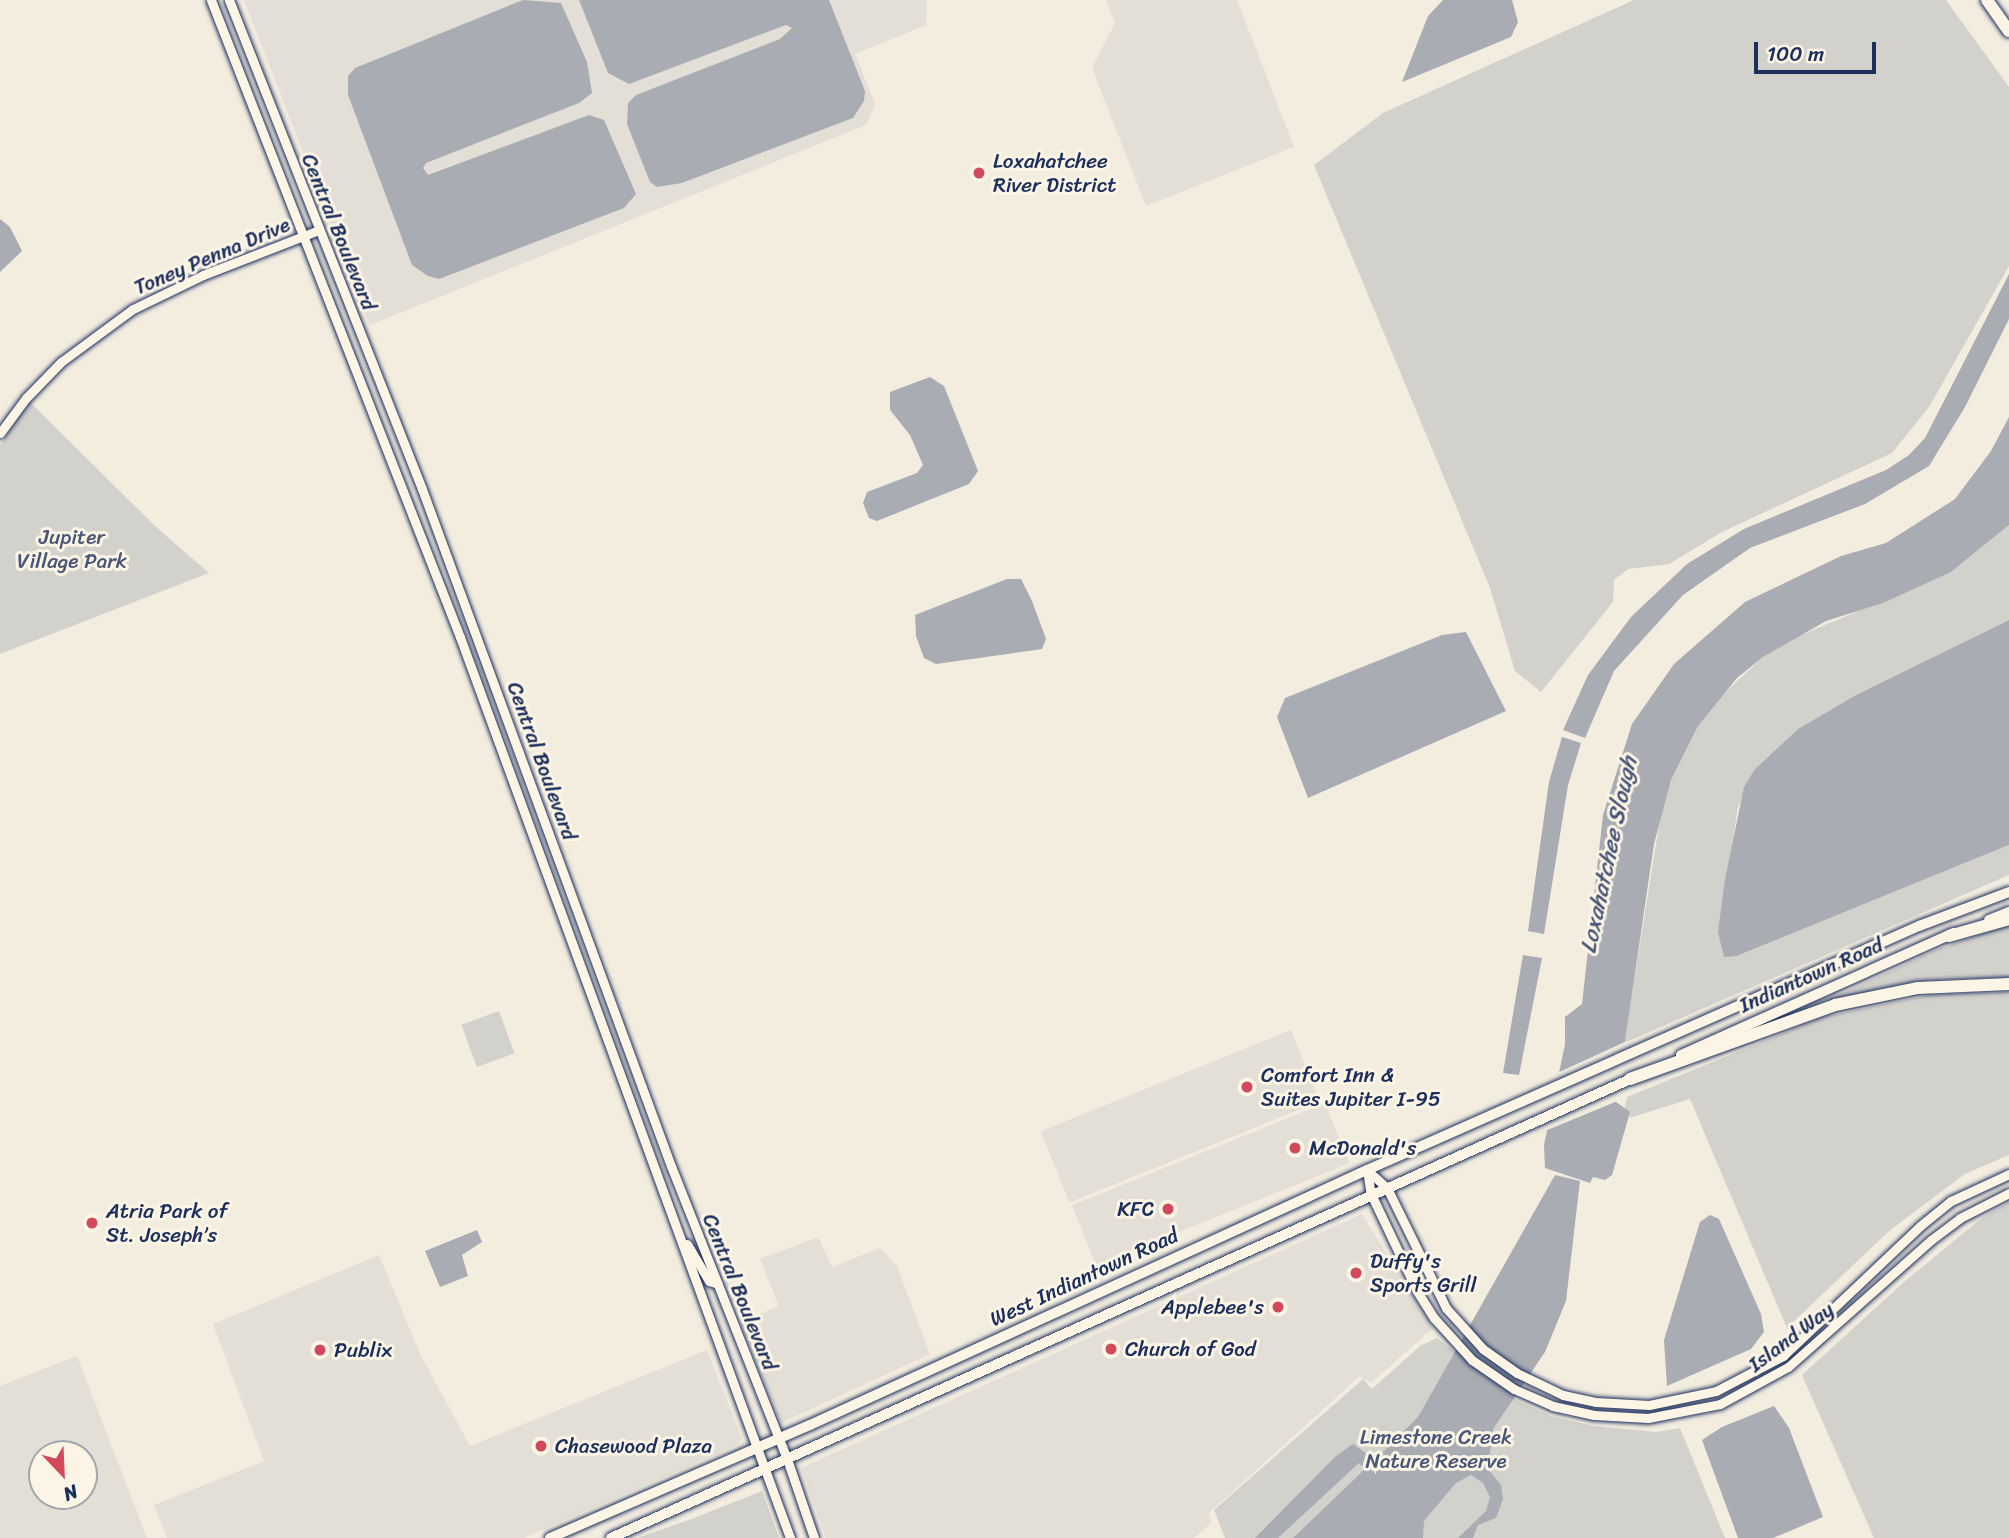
<!DOCTYPE html>
<html>
<head>
<meta charset="utf-8">
<style>
  body { margin:0 }
  #map { position:relative; width:2009px; height:1538px; overflow:hidden; background:#f3ede0; font-family:Sriracha,sans-serif }
  div>[style] { position:absolute }
  .built>* { inset:0; background:#e3dfd6; transform-origin:0 0 }
  .green>* { inset:0; background:#d3d1cc; transform-origin:0 0 }
  .water>* { inset:0; background:#a9acb3 }
  .pier>* { inset:0; background:#f3ede0 }
  .roads { filter:drop-shadow(0 0 2px #1b2f5e) drop-shadow(0 0 2px #1b2f5e) }
  .secondary>* { height:9px; margin:-4.5px; padding:0 4.5px; transform-origin:4.5px; border-radius:4.5px; background:#fcf5e5 }
  .primary>* { height:10px; margin:-5px; padding:0 5px; transform-origin:5px; border-radius:5px; background:#fcf5e5 }
  .highway>* { height:12px; margin:-6px; padding:0 6px; transform-origin:6px; border-radius:6px; background:#fcf5e5 }
  .dots>* { width:19px; height:19px; translate:-50% -50%; box-sizing:border-box; border:4px solid #fcf5e5; border-radius:50% }
  span { translate:-50% -50%; white-space:nowrap; text-align:center; line-height:1.15; -webkit-text-stroke:6px #fcf5e5; paint-order:stroke }
  .poi-label { font-size:21px; color:#1b2f5e }
  .left { translate:0 -50%; text-align:left }
  .right { translate:-100% -50%; text-align:right }
  .street-label { font-size:21px; color:#1b2f5e }
  .park-label { font-size:21px; color:#49587a }
  .water-label { font-size:23px; color:#465478; font-style:italic }
  .north { position:absolute; left:28px; top:1440px; width:70px; height:70px; box-sizing:border-box; background:#fcf5e5; border:2px solid #a2a6af; border-radius:50%; rotate:157deg; font-size:19px; font-weight:700; line-height:28px; text-align:center; color:#1b2f5e }
  .north::after { content:''; display:block; margin:auto; width:24px; height:32px; background:#d1495b; clip-path:polygon(50% 0,100% 100%,50% 72%,0 100%) }
  .scale { position:absolute; left:1754px; top:42px; width:122px; height:32px; box-sizing:border-box; border:4px solid #1b2f5e; border-top:0; padding-left:9px; font-size:21px; line-height:24px; white-space:nowrap; color:#1b2f5e; -webkit-text-stroke:5px #fcf5e5; paint-order:stroke }
</style>
</head>
<body>
<div id="map">
  <div class="built">
    <div style="clip-path:polygon(244px 0,927px 0,926px 25px,855px 54px,875px 104px,866px 125px,370px 325px)"></div>
    <div style="clip-path:polygon(1106px 0,1237px 0,1294px 147px,1146px 206px,1092px 68px,1115px 23px)"></div>
    <div style="left:1291px;top:1030px;width:77px;height:270px;rotate:68deg"></div>
    <div style="left:1325px;top:1103px;width:65px;height:273px;rotate:68deg"></div>
    <div style="clip-path:polygon(1362px 1214px,1433px 1328px,1371px 1383px,1360px 1376px,1209px 1513px,1211px 1523px,1194px 1538px,826px 1538px,801px 1468px)"></div>
    <div style="clip-path:polygon(818px 1237px,832px 1267px,880px 1248px,897px 1266px,930px 1354px,781px 1423px,740px 1322px,779px 1306px,760px 1259px)"></div>
    <div style="clip-path:polygon(379px 1255px,421px 1356px,470px 1446px,707px 1350px,742px 1439px,735px 1446px,524px 1538px,167px 1538px,154px 1505px,264px 1461px,213px 1324px)"></div>
    <div style="clip-path:polygon(evenodd,77px 1356px,147px 1538px,0 1538px,0 1386px,77px 1356px,42px 1454px,84px 1454px,84px 1496px,42px 1496px,42px 1454px)"></div>
  </div>
  <div class="green">
    <div style="clip-path:polygon(1634px 0,1946px 0,2009px 87px,2009px 266px,1929px 407px,1892px 453px,1722px 532px,1669px 564px,1628px 569px,1614px 580px,1613px 602px,1541px 692px,1515px 671px,1490px 588px,1314px 165px,1383px 113px)"></div>
    <div style="clip-path:polygon(29px 401px,156px 527px,209px 573px,0 654px,0 445px)"></div>
    <div style="clip-path:polygon(2009px 525px,2009px 620px,1856px 695px,1798px 729px,1755px 769px,1738px 807px,1723px 902px,1738px 956px,2009px 845px,2009px 875px,1624px 1043px,1661px 813px,1671px 780px,1698px 726px,1716px 701px,1763px 657px,1794px 638px,1951px 572px)"></div>
    <div style="clip-path:polygon(2009px 925px,2009px 977px,1929px 980px,1828px 1000px,1938px 949px)"></div>
    <div style="clip-path:polygon(2009px 992px,2009px 1155px,1965px 1174px,1889px 1231px,1787px 1328px,1690px 1099px,1629px 1118px,1630px 1112px,1624px 1110px,1627px 1097px,1823px 1017px,1929px 995px)"></div>
    <div style="left:499px;top:1011px;width:45px;height:40px;rotate:70deg"></div>
    <div style="clip-path:polygon(2009px 1202px,2009px 1538px,1874px 1538px,1802px 1375px,1904px 1282px,1983px 1217px)"></div>
    <div style="clip-path:polygon(1437px 1338px,1518px 1401px,1551px 1416px,1594px 1426px,1656px 1432px,1680px 1428px,1725px 1538px,1225px 1538px,1214px 1510px,1363px 1379px,1372px 1389px,1420px 1346px)"></div>
    <div style="clip-path:polygon(762px 1491px,779px 1538px,638px 1538px,694px 1518px)"></div>
  </div>
  <div class="water">
    <div style="clip-path:polygon(523px 0,561px 3px,587px 62px,592px 93px,579px 103px,426px 163px,423px 168px,428px 175px,589px 115px,604px 120px,636px 194px,624px 208px,439px 279px,428px 276px,412px 265px,348px 95px,348px 76px,355px 68px)"></div>
    <div style="clip-path:polygon(579px 0,829px 0,865px 91px,864px 101px,853px 118px,682px 183px,657px 187px,650px 182px,627px 124px,628px 103px,636px 95px,780px 39px,792px 28px,786px 25px,629px 84px,608px 73px)"></div>
    <div style="clip-path:polygon(1443px 0,1512px 0,1518px 22px,1511px 37px,1402px 82px,1428px 16px)"></div>
    <div style="clip-path:polygon(0 219px,10px 227px,22px 251px,0 272px)"></div>
    <div style="clip-path:polygon(2009px 274px,2009px 319px,1965px 407px,1929px 466px,1865px 504px,1750px 548px,1683px 595px,1614px 671px,1585px 738px,1563px 730px,1588px 675px,1631px 617px,1687px 564px,1744px 529px,1886px 470px,1909px 455px,1925px 438px)"></div>
    <div style="clip-path:polygon(930px 377px,944px 386px,978px 471px,969px 484px,877px 521px,869px 518px,863px 503px,867px 492px,917px 473px,923px 465px,910px 435px,890px 410px,890px 392px)"></div>
    <div style="clip-path:polygon(2009px 417px,2009px 525px,1951px 572px,1883px 603px,1826px 621px,1763px 657px,1737px 678px,1698px 726px,1671px 780px,1654px 844px,1616px 1102px,1630px 1112px,1612px 1175px,1605px 1180px,1593px 1177px,1590px 1183px,1545px 1168px,1544px 1145px,1565px 1044px,1565px 1017px,1582px 1004px,1603px 815px,1632px 724px,1674px 664px,1745px 602px,1841px 556px,1886px 543px,1955px 499px,1991px 451px)"></div>
    <div style="clip-path:polygon(1007px 579px,1021px 579px,1032px 601px,1046px 639px,1042px 649px,936px 664px,924px 658px,916px 636px,915px 615px)"></div>
    <div style="clip-path:polygon(2009px 620px,2009px 845px,1737px 956px,1724px 957px,1718px 932px,1725px 879px,1744px 787px,1755px 769px,1798px 729px,1856px 695px)"></div>
    <div style="clip-path:polygon(1466px 632px,1506px 711px,1308px 798px,1277px 717px,1285px 698px,1442px 635px)"></div>
    <div style="clip-path:polygon(1562px 737px,1581px 743px,1568px 785px,1544px 934px,1528px 931px,1549px 782px)"></div>
    <div style="clip-path:polygon(1523px 955px,1542px 958px,1519px 1075px,1503px 1073px)"></div>
    <div style="clip-path:polygon(1555px 1175px,1580px 1181px,1566px 1301px,1545px 1352px,1493px 1429px,1488px 1469px,1501px 1485px,1503px 1499px,1496px 1518px,1478px 1525px,1473px 1538px,1458px 1538px,1486px 1511px,1490px 1497px,1483px 1483px,1471px 1475px,1456px 1483px,1424px 1521px,1423px 1538px,1293px 1538px,1365px 1469px,1359px 1463px,1278px 1538px,1255px 1538px,1336px 1456px,1353px 1444px,1375px 1460px,1418px 1417px)"></div>
    <div style="clip-path:polygon(1710px 1215px,1719px 1219px,1761px 1314px,1764px 1332px,1751px 1349px,1667px 1386px,1664px 1340px,1700px 1222px)"></div>
    <div style="clip-path:polygon(477px 1230px,482px 1242px,462px 1255px,468px 1276px,440px 1287px,425px 1251px)"></div>
    <div style="clip-path:polygon(1774px 1406px,1789px 1428px,1823px 1517px,1773px 1538px,1738px 1538px,1702px 1440px,1722px 1427px)"></div>
  </div>
  <div class="pier">
    <div style="clip-path:polygon(1627px 1041px,1620px 1100px,1545px 1131px,1555px 1074px)"></div>
  </div>
  <div class="roads">
    <div class="secondary">
      <div style="left:211px;top:0;width:684px;rotate:68.65deg"></div>
      <div style="left:460px;top:637px;width:960px;rotate:69.88deg"></div>
      <div style="left:229px;top:0;width:526px;rotate:68.46deg"></div>
      <div style="left:422px;top:489px;width:721px;rotate:69.81deg"></div>
      <div style="left:671px;top:1166px;width:315px;rotate:68.4deg"></div>
      <div style="left:787px;top:1459px;width:83px;rotate:71.1deg"></div>
      <div style="left:0;top:433px;width:44px;rotate:-53.4deg"></div>
      <div style="left:26px;top:398px;width:50px;rotate:-45.8deg"></div>
      <div style="left:61px;top:362px;width:89px;rotate:-36.4deg"></div>
      <div style="left:133px;top:309px;width:78px;rotate:-25.9deg"></div>
      <div style="left:203px;top:275px;width:124px;rotate:-21.2deg"></div>
      <div style="left:1367px;top:1170px;width:24px;rotate:81deg"></div>
      <div style="left:1371px;top:1194px;width:107px;rotate:64.6deg"></div>
      <div style="left:1417px;top:1291px;width:32px;rotate:58deg"></div>
      <div style="left:1434px;top:1318px;width:57px;rotate:47.9deg"></div>
      <div style="left:1472px;top:1360px;width:51px;rotate:34.6deg"></div>
      <div style="left:1514px;top:1389px;width:43px;rotate:23.6deg"></div>
      <div style="left:1553px;top:1406px;width:42px;rotate:12.4deg"></div>
      <div style="left:1594px;top:1415px;width:54px;rotate:3.2deg"></div>
      <div style="left:1648px;top:1418px;width:73px;rotate:-11deg"></div>
      <div style="left:1720px;top:1404px;width:77px;rotate:-28.6deg"></div>
      <div style="left:1788px;top:1367px;width:191px;rotate:-41.6deg"></div>
      <div style="left:1931px;top:1240px;width:36px;rotate:-37deg"></div>
      <div style="left:1960px;top:1218px;width:55px;rotate:-27deg"></div>
      <div style="left:1367px;top:1170px;width:27px;rotate:42deg"></div>
      <div style="left:1387px;top:1188px;width:134px;rotate:63.8deg"></div>
      <div style="left:1446px;top:1308px;width:55px;rotate:47.9deg"></div>
      <div style="left:1483px;top:1349px;width:42px;rotate:35.2deg"></div>
      <div style="left:1517px;top:1373px;width:51px;rotate:25.6deg"></div>
      <div style="left:1563px;top:1395px;width:34px;rotate:12deg"></div>
      <div style="left:1596px;top:1402px;width:53px;rotate:3.2deg"></div>
      <div style="left:1649px;top:1405px;width:68px;rotate:-11.8deg"></div>
      <div style="left:1716px;top:1391px;width:76px;rotate:-27.6deg"></div>
      <div style="left:1783px;top:1356px;width:189px;rotate:-43.5deg"></div>
      <div style="left:1920px;top:1226px;width:40px;rotate:-39deg"></div>
      <div style="left:1951px;top:1201px;width:64px;rotate:-25deg"></div>
      <div style="left:687px;top:1244px;width:43px;rotate:59.3deg"></div>
      <div style="left:709px;top:1281px;width:9px;rotate:18deg"></div>
    </div>
    <div class="primary">
      <div style="left:1989px;top:920px;width:22px;rotate:-22deg"></div>
      <div style="left:1681px;top:1055px;width:299px;rotate:-24.1deg"></div>
      <div style="left:550px;top:1538px;width:283px;rotate:-23.5deg"></div>
      <div style="left:810px;top:1425px;width:613px;rotate:-24.6deg"></div>
      <div style="left:1367px;top:1170px;width:604px;rotate:-23.85deg"></div>
      <div style="left:1919px;top:926px;width:96px;rotate:-20.7deg"></div>
      <div style="left:611px;top:1538px;width:1123px;rotate:-24.24deg"></div>
    </div>
    <div class="highway">
      <div style="left:1987px;top:0;width:38px;rotate:55deg"></div>
      <div style="left:1949px;top:936px;width:62px;rotate:-15.8deg"></div>
      <div style="left:1630px;top:1079px;width:218px;rotate:-19.8deg"></div>
      <div style="left:1835px;top:1005px;width:85px;rotate:-11.6deg"></div>
      <div style="left:1918px;top:988px;width:91px;rotate:-2.5deg"></div>
    </div>
  </div>
  <div class="dots">
    <div style="left:979px;top:173px;background:#d1495b"></div>
    <div style="left:1247px;top:1087px;background:#d1495b"></div>
    <div style="left:1295px;top:1148px;background:#d1495b"></div>
    <div style="left:1168px;top:1209px;background:#d1495b"></div>
    <div style="left:92px;top:1223px;background:#d1495b"></div>
    <div style="left:1356px;top:1273px;background:#d1495b"></div>
    <div style="left:1278px;top:1307px;background:#d1495b"></div>
    <div style="left:1111px;top:1349px;background:#d1495b"></div>
    <div style="left:320px;top:1350px;background:#d1495b"></div>
    <div style="left:541px;top:1446px;background:#d1495b"></div>
  </div>
  <div class="poi-label">
    <span class="left" style="left:993px;top:173px">Loxahatchee<br>River District</span>
    <span class="left" style="left:1261px;top:1087px">Comfort Inn &amp;<br>Suites Jupiter I-95</span>
    <span class="left" style="left:1309px;top:1148px">McDonald's</span>
    <span class="right" style="left:1154px;top:1209px">KFC</span>
    <span class="left" style="left:106px;top:1223px">Atria Park of<br>St. Joseph’s</span>
    <span class="left" style="left:1370px;top:1273px">Duffy's<br>Sports Grill</span>
    <span class="right" style="left:1264px;top:1307px">Applebee's</span>
    <span class="left" style="left:1125px;top:1349px">Church of God</span>
    <span class="left" style="left:334px;top:1350px">Publix</span>
    <span class="left" style="left:555px;top:1446px">Chasewood Plaza</span>
  </div>
  <div class="street-label">
    <span style="left:339px;top:232px;rotate:68deg">Central Boulevard</span>
    <span style="left:212px;top:256px;rotate:-23deg">Toney Penna Drive</span>
    <span style="left:542px;top:761px;rotate:70deg">Central Boulevard</span>
    <span style="left:1811px;top:975px;rotate:-24deg">Indiantown Road</span>
    <span style="left:1084px;top:1277px;rotate:-25deg">West Indiantown Road</span>
    <span style="left:740px;top:1292px;rotate:68deg">Central Boulevard</span>
    <span style="left:1791px;top:1337px;rotate:-37deg">Island Way</span>
  </div>
  <div class="park-label">
    <span style="left:72px;top:549px">Jupiter<br>Village Park</span>
    <span style="left:1436px;top:1449px">Limestone Creek<br>Nature Reserve</span>
  </div>
  <div class="water-label">
    <span style="left:1609px;top:855px;rotate:-78deg">Loxahatchee Slough</span>
  </div>
  <div class="north">N</div>
  <div class="scale">100 m</div>
</div>
</body>
</html>
